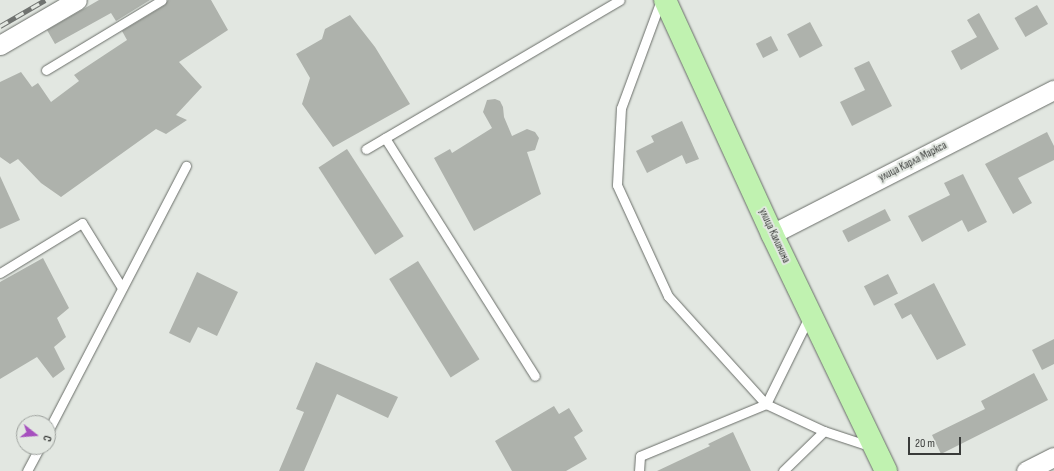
<!DOCTYPE html>
<html>
<head>
<meta charset="utf-8">
<style>
  body { margin:0 }
  #map { position:relative; width:1054px; height:471px; overflow:hidden; background:#e2e7e1; font-family:"Sofia Sans Condensed",sans-serif }
  div>[style] { position:absolute }
  .building>* { inset:0; background:#aeb2ac; transform-origin:0 0 }
  .roads { filter:drop-shadow(0 0 1px #696d68) drop-shadow(0 0 1px #696d68) }
  .service>* { height:9px; margin:-4.5px; padding:0 4.5px; transform-origin:4.5px; border-radius:4.5px; background:#fff }
  .minor>* { height:19px; margin:-9.5px; padding:0 9.5px; transform-origin:9.5px; border-radius:9.5px; background:#fff }
  .primary>* { height:22px; margin:-11px; padding:0 11px; transform-origin:11px; border-radius:11px; background:#c0f2b0 }
  .rail>* { height:4.5px; margin-top:-2.25px; transform-origin:0; background:repeating-linear-gradient(90deg,#e2e7e1 0 9px,#707370 0 18px); box-sizing:border-box; border-block:1px solid #707370 }
  span { translate:-50% -50%; white-space:nowrap; text-align:center; line-height:1.15; -webkit-text-stroke:4px #e2e7e1; paint-order:stroke }
  .street-label { font-size:11px; color:#393b39 }
  .north { position:absolute; left:16px; top:415px; width:40px; height:40px; box-sizing:border-box; background:#e2e7e1; border:1px solid #9ea29e; border-radius:50%; rotate:107deg; font-size:11px; font-weight:700; line-height:16px; text-align:center; color:#393b39 }
  .north::after { content:''; display:block; margin:auto; width:14px; height:18px; background:#a650be; clip-path:polygon(50% 0,100% 100%,50% 72%,0 100%) }
  .scale { position:absolute; left:908px; top:437px; width:53px; height:18px; box-sizing:border-box; border:2px solid #393b39; border-top:0; padding-left:5px; font-size:12px; line-height:14px; white-space:nowrap; color:#393b39; -webkit-text-stroke:3px #e2e7e1; paint-order:stroke }
</style>
</head>
<body>
<div id="map">
  <div class="building">
    <div style="clip-path:polygon(99px 0,150px 0,116px 21px,111px 13px,55px 44px,47px 30px)"></div>
    <div style="clip-path:polygon(168px 0,211px 0,228px 30px,179px 62px,202px 87px,176px 115px,187px 120px,166px 134px,156px 129px,61px 197px,41px 183px,18px 159px,10px 164px,0 157px,0 82px,21px 72px,32px 87px,38px 83px,51px 102px,79px 81px,74px 75px,127px 40px,122px 31px,165px 5px)"></div>
    <div style="left:1037px;top:5px;width:22px;height:26px;rotate:60deg"></div>
    <div style="clip-path:polygon(979px 13px,999px 49px,961px 70px,951px 51px,977px 37px,967px 20px)"></div>
    <div style="clip-path:polygon(350px 15px,375px 47px,410px 104px,333px 147px,302px 104px,310px 78px,296px 54px,322px 39px,325px 29px)"></div>
    <div style="left:810px;top:22px;width:27px;height:26px;rotate:62deg"></div>
    <div style="left:771px;top:36px;width:16px;height:17px;rotate:63deg"></div>
    <div style="clip-path:polygon(869px 61px,892px 106px,852px 126px,840px 102px,865px 90px,854px 68px)"></div>
    <div style="clip-path:polygon(495px 99px,500px 101px,503px 107px,504px 117px,512px 136px,527px 129px,535px 132px,539px 138px,535px 150px,527px 152px,541px 194px,474px 231px,434px 158px,450px 149px,452px 153px,492px 128px,483px 112px,487px 100px)"></div>
    <div style="clip-path:polygon(682px 121px,699px 159px,686px 164px,682px 155px,647px 173px,636px 151px,654px 142px,651px 136px)"></div>
    <div style="clip-path:polygon(1047px 132px,1054px 146px,1054px 160px,1018px 178px,1032px 203px,1013px 214px,985px 164px)"></div>
    <div style="left:347px;top:149px;width:104px;height:34px;rotate:57deg"></div>
    <div style="clip-path:polygon(963px 174px,987px 222px,968px 232px,962px 220px,922px 242px,908px 216px,950px 195px,944px 183px)"></div>
    <div style="clip-path:polygon(0 176px,20px 220px,0 229px)"></div>
    <div style="left:885px;top:209px;width:13px;height:48px;rotate:63deg"></div>
    <div style="clip-path:polygon(43px 258px,69px 308px,57px 318px,66px 337px,54px 347px,65px 369px,53px 378px,37px 357px,0 379px,0 282px)"></div>
    <div style="left:418px;top:261px;width:116px;height:34px;rotate:58deg"></div>
    <div style="clip-path:polygon(197px 272px,238px 292px,217px 336px,198px 327px,190px 343px,169px 333px)"></div>
    <div style="left:888px;top:274px;width:22px;height:27px;rotate:63deg"></div>
    <div style="clip-path:polygon(934px 283px,966px 345px,937px 360px,911px 314px,902px 319px,894px 304px)"></div>
    <div style="clip-path:polygon(1054px 339px,1054px 364px,1042px 370px,1032px 350px)"></div>
    <div style="clip-path:polygon(316px 362px,398px 397px,388px 418px,337px 394px,304px 471px,279px 471px,304px 412px,296px 409px)"></div>
    <div style="clip-path:polygon(1034px 373px,1048px 400px,941px 454px,932px 435px,985px 409px,981px 401px)"></div>
    <div style="clip-path:polygon(554px 406px,559px 414px,569px 408px,583px 431px,574px 437px,587px 459px,566px 471px,512px 471px,495px 441px)"></div>
    <div style="clip-path:polygon(733px 432px,751px 471px,657px 471px,710px 446px,708px 444px)"></div>
  </div>
  <div class="roads">
    <div class="service">
      <div style="left:661px;top:0;width:115px;rotate:110.3deg"></div>
      <div style="left:621px;top:108px;width:77px;rotate:93deg"></div>
      <div style="left:617px;top:185px;width:122px;rotate:65.3deg"></div>
      <div style="left:668px;top:296px;width:146px;rotate:47.8deg"></div>
      <div style="left:766px;top:404px;width:64px;rotate:25deg"></div>
      <div style="left:824px;top:431px;width:51px;rotate:18.4deg"></div>
      <div style="left:46px;top:70px;width:135px;rotate:-31.1deg"></div>
      <div style="left:385px;top:138px;width:281px;rotate:57.8deg"></div>
      <div style="left:366px;top:149px;width:294px;rotate:-30.4deg"></div>
      <div style="left:0;top:273px;width:96px;rotate:-31.4deg"></div>
      <div style="left:82px;top:223px;width:76px;rotate:58.4deg"></div>
      <div style="left:48px;top:431px;width:299px;rotate:-62.5deg"></div>
      <div style="left:27px;top:471px;width:27px;rotate:-62deg"></div>
      <div style="left:639px;top:471px;width:15px;rotate:-86deg"></div>
      <div style="left:640px;top:456px;width:136px;rotate:-22.4deg"></div>
      <div style="left:766px;top:404px;width:97px;rotate:-63.7deg"></div>
      <div style="left:783px;top:471px;width:57px;rotate:-44.3deg"></div>
    </div>
    <div class="minor">
      <div style="left:0;top:45px;width:89px;rotate:-30.3deg"></div>
      <div style="left:772px;top:234px;width:317px;rotate:-27.1deg"></div>
      <div style="left:1026px;top:471px;width:31px;rotate:-27deg"></div>
    </div>
    <div class="primary">
      <div style="left:665px;top:0;width:257px;rotate:65.4deg"></div>
      <div style="left:772px;top:234px;width:263px;rotate:64.3deg"></div>
    </div>
  </div>
  <div class="rail">
    <div style="left:0;top:26px;width:52px;rotate:-30deg"></div>
  </div>
  <div class="street-label">
    <span style="left:913px;top:162px;rotate:-27deg">улица Карла Маркса</span>
    <span style="left:774px;top:236px;rotate:65deg">улица Калинина</span>
  </div>
  <div class="north">С</div>
  <div class="scale">20 m</div>
</div>
</body>
</html>
